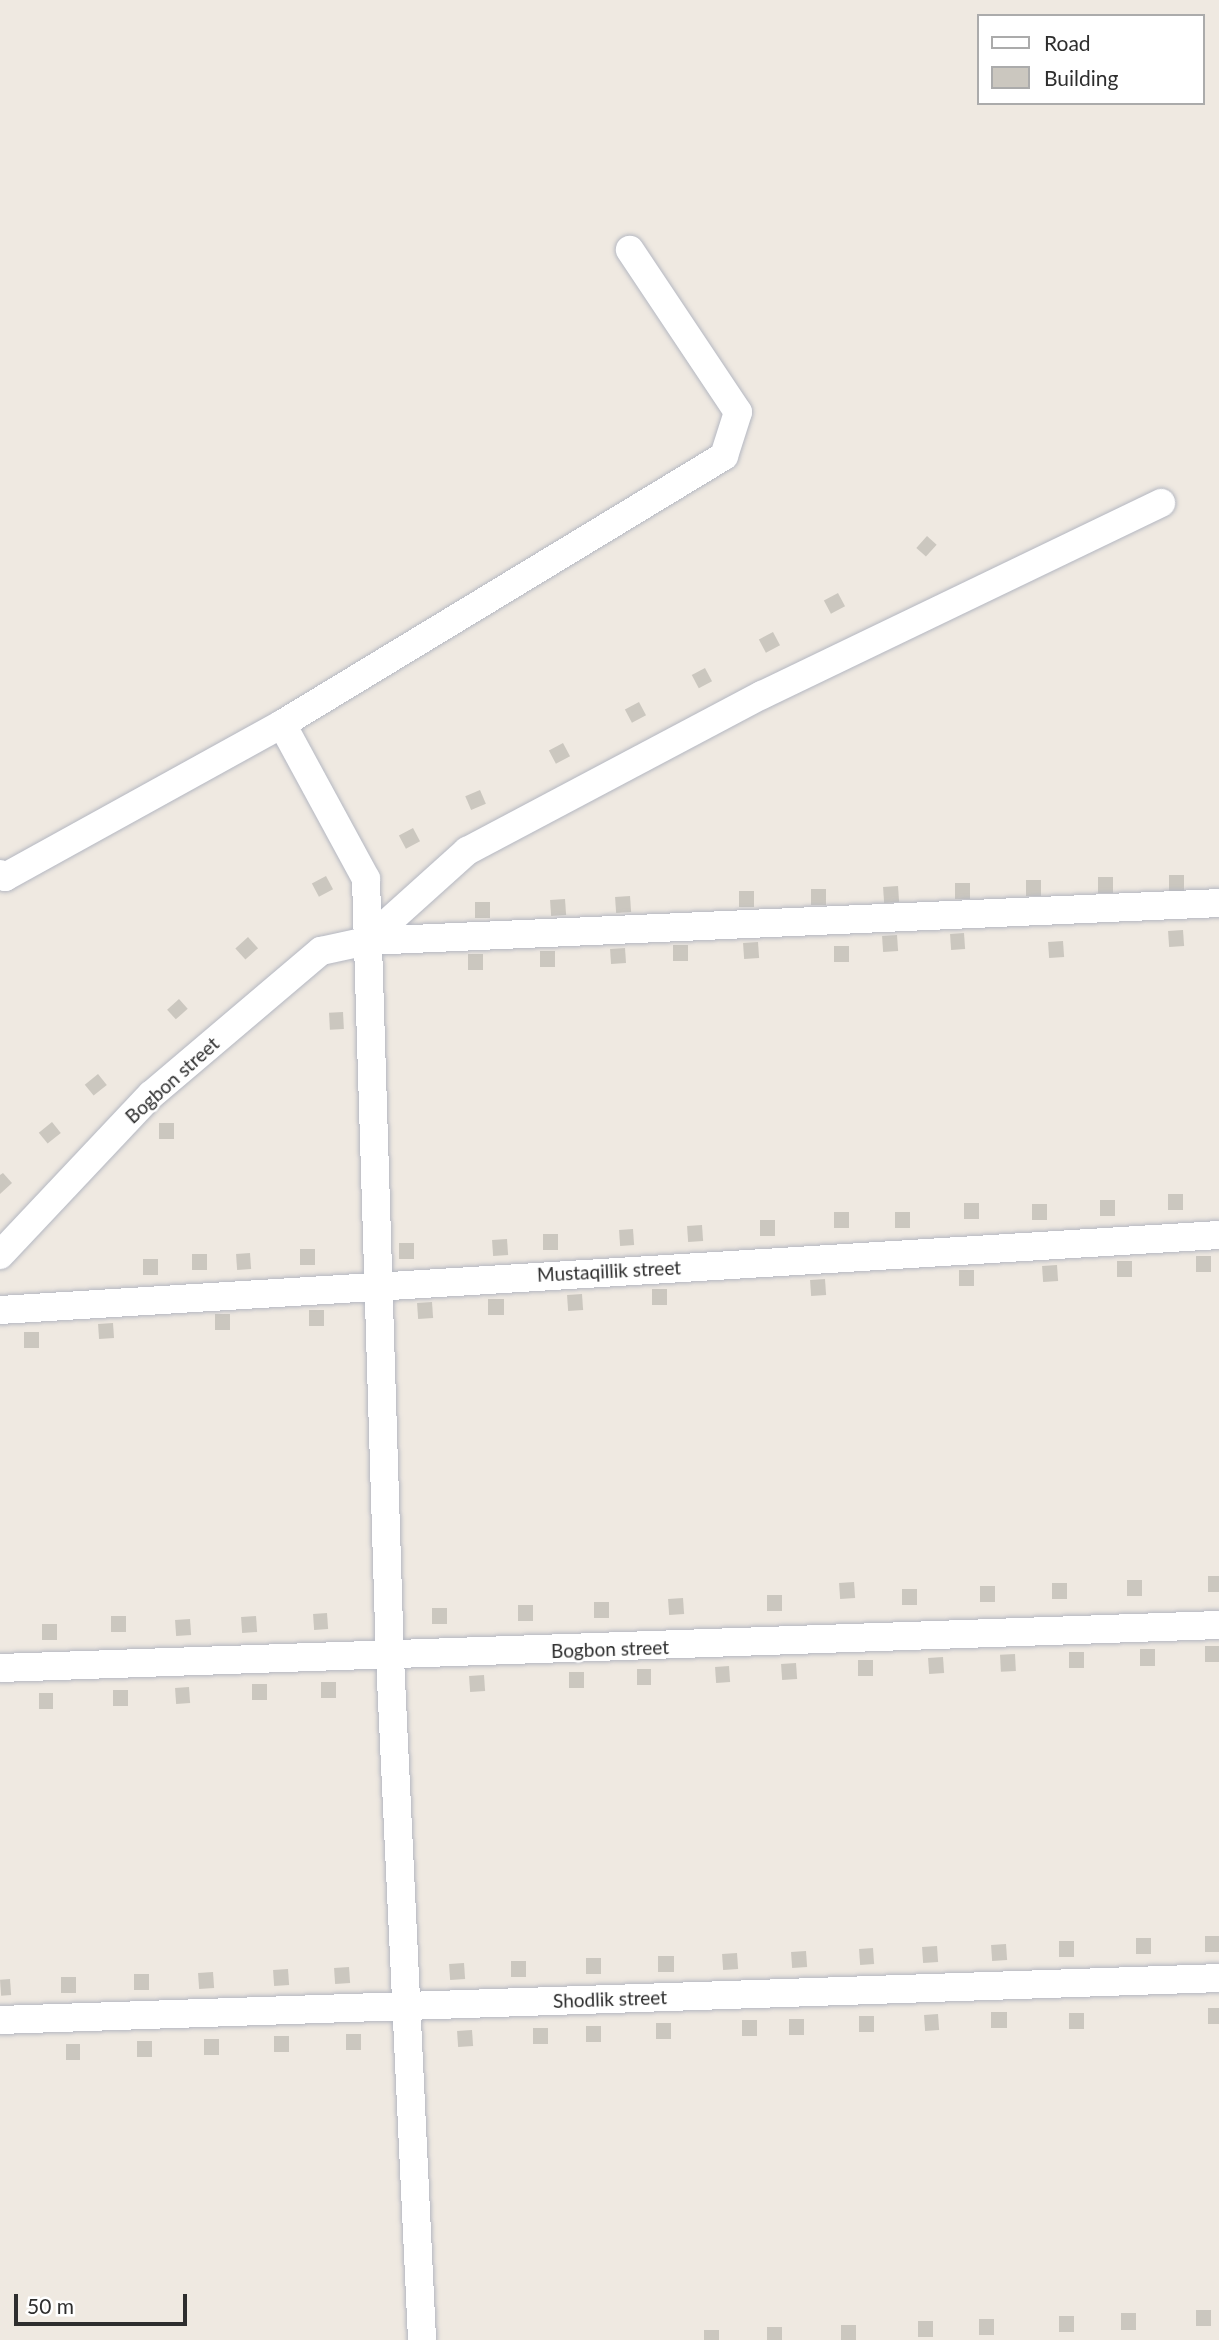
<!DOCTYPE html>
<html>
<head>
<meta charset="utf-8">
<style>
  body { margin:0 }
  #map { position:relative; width:1219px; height:2340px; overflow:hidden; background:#efe9e1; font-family:Lato,sans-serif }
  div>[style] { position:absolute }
  .building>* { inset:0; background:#cbc7bf; transform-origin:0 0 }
  .roads { filter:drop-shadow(0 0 2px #b4b7c1) drop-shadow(0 0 2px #b4b7c1) }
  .minor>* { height:28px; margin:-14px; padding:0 14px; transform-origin:14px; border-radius:14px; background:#fff }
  span { translate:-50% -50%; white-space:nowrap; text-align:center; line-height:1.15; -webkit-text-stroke:5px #fff; paint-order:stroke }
  .street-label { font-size:19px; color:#2e2e2e }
  .legend { position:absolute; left:977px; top:14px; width:228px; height:91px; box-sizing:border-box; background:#fff; border:2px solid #ababab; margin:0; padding:9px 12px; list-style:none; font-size:21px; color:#2e2e2e }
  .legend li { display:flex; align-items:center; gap:14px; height:35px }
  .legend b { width:35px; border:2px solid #ababab }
  .scale { position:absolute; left:14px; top:2294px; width:173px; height:32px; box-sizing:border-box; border:4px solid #2e2e2e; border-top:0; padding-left:9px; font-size:21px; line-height:24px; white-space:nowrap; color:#2e2e2e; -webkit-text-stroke:5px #fff; paint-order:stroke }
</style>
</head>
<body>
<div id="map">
  <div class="building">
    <div style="left:927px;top:536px;width:13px;height:16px;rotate:42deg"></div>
    <div style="left:838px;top:593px;width:15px;height:16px;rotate:62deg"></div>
    <div style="left:773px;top:632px;width:15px;height:16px;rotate:62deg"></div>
    <div style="left:705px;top:668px;width:15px;height:15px;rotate:62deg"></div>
    <div style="left:639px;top:702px;width:15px;height:16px;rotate:62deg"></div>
    <div style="left:563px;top:743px;width:15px;height:16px;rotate:62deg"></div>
    <div style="left:480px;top:790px;width:15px;height:16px;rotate:67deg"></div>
    <div style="left:413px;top:828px;width:15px;height:16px;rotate:62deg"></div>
    <div style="left:1169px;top:875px;width:15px;height:16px"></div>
    <div style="left:326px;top:876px;width:15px;height:16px;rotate:62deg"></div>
    <div style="left:1113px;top:877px;width:16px;height:15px;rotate:90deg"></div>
    <div style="left:1041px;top:880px;width:16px;height:15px;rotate:90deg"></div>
    <div style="left:970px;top:883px;width:16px;height:15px;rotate:90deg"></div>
    <div style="left:898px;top:886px;width:16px;height:15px;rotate:86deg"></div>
    <div style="left:811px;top:889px;width:15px;height:16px"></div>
    <div style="left:754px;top:891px;width:16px;height:15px;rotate:90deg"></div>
    <div style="left:630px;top:896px;width:16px;height:15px;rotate:86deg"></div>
    <div style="left:565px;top:899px;width:16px;height:15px;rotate:86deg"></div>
    <div style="left:490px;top:902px;width:16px;height:15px;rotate:90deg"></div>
    <div style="left:1183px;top:930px;width:16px;height:15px;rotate:86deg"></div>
    <div style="left:964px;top:933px;width:16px;height:14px;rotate:86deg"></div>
    <div style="left:897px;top:935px;width:16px;height:15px;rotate:86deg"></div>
    <div style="left:248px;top:937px;width:15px;height:17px;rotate:48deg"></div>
    <div style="left:1063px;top:941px;width:16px;height:15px;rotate:86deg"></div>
    <div style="left:758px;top:942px;width:16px;height:15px;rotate:86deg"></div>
    <div style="left:673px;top:945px;width:15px;height:16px"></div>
    <div style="left:849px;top:946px;width:16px;height:15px;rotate:90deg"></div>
    <div style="left:625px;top:948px;width:15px;height:15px;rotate:86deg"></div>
    <div style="left:540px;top:951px;width:15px;height:16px"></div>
    <div style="left:468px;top:954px;width:15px;height:16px"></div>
    <div style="left:179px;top:999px;width:13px;height:16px;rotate:48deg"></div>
    <div style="left:343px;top:1012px;width:17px;height:14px;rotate:87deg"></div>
    <div style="left:98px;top:1074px;width:14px;height:17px;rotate:51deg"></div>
    <div style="left:52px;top:1122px;width:14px;height:17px;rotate:51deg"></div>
    <div style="left:159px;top:1123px;width:15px;height:16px"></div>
    <div style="clip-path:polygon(3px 1173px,12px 1183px,0 1194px,0 1175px)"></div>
    <div style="left:1168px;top:1194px;width:15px;height:16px"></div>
    <div style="left:1100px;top:1200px;width:15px;height:16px"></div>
    <div style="left:979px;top:1203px;width:16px;height:15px;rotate:90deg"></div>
    <div style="left:1032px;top:1204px;width:15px;height:16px"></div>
    <div style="left:834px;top:1212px;width:15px;height:16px"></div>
    <div style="left:910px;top:1212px;width:16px;height:15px;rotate:90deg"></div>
    <div style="left:775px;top:1220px;width:16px;height:15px;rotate:90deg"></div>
    <div style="left:702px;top:1225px;width:16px;height:15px;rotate:86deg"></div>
    <div style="left:633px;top:1229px;width:16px;height:14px;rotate:86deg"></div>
    <div style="left:543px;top:1234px;width:15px;height:16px"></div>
    <div style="left:507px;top:1239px;width:16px;height:15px;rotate:86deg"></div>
    <div style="left:399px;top:1243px;width:15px;height:16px"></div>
    <div style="left:315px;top:1249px;width:16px;height:15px;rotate:90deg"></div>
    <div style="left:250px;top:1253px;width:16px;height:14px;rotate:86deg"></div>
    <div style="left:192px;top:1254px;width:15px;height:16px"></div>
    <div style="left:1196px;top:1256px;width:15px;height:16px"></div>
    <div style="left:143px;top:1259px;width:15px;height:16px"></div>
    <div style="left:1117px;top:1261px;width:15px;height:16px"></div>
    <div style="left:1057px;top:1265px;width:16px;height:15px;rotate:86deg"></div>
    <div style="left:974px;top:1270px;width:16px;height:15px;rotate:90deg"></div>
    <div style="left:825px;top:1279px;width:16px;height:15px;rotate:86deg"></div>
    <div style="left:667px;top:1289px;width:16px;height:15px;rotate:90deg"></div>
    <div style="left:582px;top:1294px;width:16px;height:15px;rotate:86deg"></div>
    <div style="left:504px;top:1299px;width:16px;height:16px;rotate:90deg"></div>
    <div style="left:432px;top:1302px;width:16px;height:15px;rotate:86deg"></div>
    <div style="left:324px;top:1310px;width:16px;height:15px;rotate:90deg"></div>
    <div style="left:230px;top:1314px;width:16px;height:15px;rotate:90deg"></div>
    <div style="left:113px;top:1323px;width:15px;height:15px;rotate:86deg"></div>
    <div style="left:39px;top:1332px;width:16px;height:15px;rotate:90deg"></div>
    <div style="left:1219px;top:1576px;width:16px;height:11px;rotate:90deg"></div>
    <div style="left:1127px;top:1580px;width:15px;height:16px"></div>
    <div style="left:854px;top:1582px;width:16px;height:15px;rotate:86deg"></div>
    <div style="left:1052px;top:1583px;width:15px;height:16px"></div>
    <div style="left:980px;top:1586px;width:15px;height:16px"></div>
    <div style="left:902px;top:1589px;width:15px;height:16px"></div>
    <div style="left:767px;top:1595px;width:15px;height:16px"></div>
    <div style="left:683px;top:1598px;width:16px;height:15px;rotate:86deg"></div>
    <div style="left:594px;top:1602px;width:15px;height:16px"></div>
    <div style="left:518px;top:1605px;width:15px;height:16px"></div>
    <div style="left:447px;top:1608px;width:16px;height:15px;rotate:90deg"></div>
    <div style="left:327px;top:1613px;width:16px;height:14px;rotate:86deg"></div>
    <div style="left:126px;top:1616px;width:16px;height:15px;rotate:90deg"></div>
    <div style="left:256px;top:1616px;width:16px;height:15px;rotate:86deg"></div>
    <div style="left:190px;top:1619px;width:16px;height:15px;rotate:86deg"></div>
    <div style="left:57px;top:1624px;width:16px;height:15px;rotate:90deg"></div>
    <div style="left:1219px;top:1646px;width:16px;height:14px;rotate:90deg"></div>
    <div style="left:1140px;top:1649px;width:15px;height:17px"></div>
    <div style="left:1069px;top:1652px;width:15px;height:16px"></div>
    <div style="left:1015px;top:1654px;width:17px;height:15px;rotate:87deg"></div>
    <div style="left:943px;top:1657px;width:16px;height:15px;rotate:86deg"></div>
    <div style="left:873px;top:1660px;width:16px;height:15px;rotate:90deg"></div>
    <div style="left:796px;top:1663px;width:16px;height:15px;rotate:86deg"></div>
    <div style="left:729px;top:1666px;width:16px;height:14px;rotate:86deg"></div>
    <div style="left:637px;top:1669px;width:14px;height:16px"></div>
    <div style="left:569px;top:1672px;width:15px;height:16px"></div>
    <div style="left:484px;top:1675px;width:16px;height:15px;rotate:86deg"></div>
    <div style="left:321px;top:1682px;width:15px;height:16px"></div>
    <div style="left:267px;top:1684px;width:16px;height:15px;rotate:90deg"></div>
    <div style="left:189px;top:1687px;width:16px;height:14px;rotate:86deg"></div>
    <div style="left:113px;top:1690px;width:15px;height:16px"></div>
    <div style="left:39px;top:1693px;width:14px;height:16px"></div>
    <div style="left:1219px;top:1936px;width:16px;height:14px;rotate:90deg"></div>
    <div style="left:1151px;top:1938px;width:16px;height:15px;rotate:90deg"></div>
    <div style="left:1074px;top:1941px;width:16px;height:15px;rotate:90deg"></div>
    <div style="left:1006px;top:1944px;width:16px;height:15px;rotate:86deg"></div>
    <div style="left:937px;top:1946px;width:16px;height:15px;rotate:86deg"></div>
    <div style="left:873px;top:1948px;width:16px;height:14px;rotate:86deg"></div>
    <div style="left:806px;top:1951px;width:16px;height:15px;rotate:86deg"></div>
    <div style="left:737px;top:1953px;width:16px;height:15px;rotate:86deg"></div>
    <div style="left:658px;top:1956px;width:16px;height:16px"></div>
    <div style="left:601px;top:1958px;width:16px;height:15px;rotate:90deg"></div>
    <div style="left:526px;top:1961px;width:16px;height:15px;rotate:90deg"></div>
    <div style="left:464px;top:1963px;width:16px;height:15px;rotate:86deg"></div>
    <div style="left:349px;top:1967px;width:16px;height:15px;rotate:86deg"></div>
    <div style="left:288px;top:1969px;width:16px;height:15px;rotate:86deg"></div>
    <div style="left:213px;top:1972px;width:16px;height:15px;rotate:86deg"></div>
    <div style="left:149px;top:1974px;width:16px;height:15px;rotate:90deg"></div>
    <div style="left:61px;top:1977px;width:15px;height:16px"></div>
    <div style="left:10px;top:1979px;width:16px;height:10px;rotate:86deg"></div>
    <div style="left:1208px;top:2008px;width:11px;height:16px"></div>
    <div style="left:991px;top:2012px;width:16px;height:16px"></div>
    <div style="left:1069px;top:2013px;width:15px;height:16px"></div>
    <div style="left:938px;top:2014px;width:16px;height:14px;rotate:86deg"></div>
    <div style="left:874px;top:2016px;width:16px;height:15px;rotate:90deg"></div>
    <div style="left:789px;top:2019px;width:15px;height:16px"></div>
    <div style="left:757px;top:2020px;width:16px;height:15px;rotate:90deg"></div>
    <div style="left:671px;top:2023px;width:16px;height:15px;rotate:90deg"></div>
    <div style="left:586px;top:2026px;width:15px;height:16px"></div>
    <div style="left:533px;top:2028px;width:15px;height:16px"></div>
    <div style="left:472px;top:2030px;width:16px;height:15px;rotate:86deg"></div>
    <div style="left:361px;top:2034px;width:16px;height:15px;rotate:90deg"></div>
    <div style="left:289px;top:2036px;width:16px;height:15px;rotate:90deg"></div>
    <div style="left:204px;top:2039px;width:15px;height:16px"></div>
    <div style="left:152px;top:2041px;width:16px;height:15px;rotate:90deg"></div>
    <div style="left:66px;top:2044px;width:14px;height:16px"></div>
    <div style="left:1211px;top:2310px;width:16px;height:15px;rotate:90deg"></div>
    <div style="left:1136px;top:2313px;width:17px;height:15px;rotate:90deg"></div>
    <div style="left:1059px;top:2316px;width:15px;height:16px"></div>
    <div style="left:994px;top:2319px;width:16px;height:15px;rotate:90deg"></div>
    <div style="left:933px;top:2321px;width:16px;height:15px;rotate:90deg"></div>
    <div style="left:841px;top:2325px;width:15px;height:15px"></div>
    <div style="left:782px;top:2327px;width:13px;height:15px;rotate:90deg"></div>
    <div style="left:704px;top:2330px;width:15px;height:10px"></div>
  </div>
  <div class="roads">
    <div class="minor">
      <div style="left:282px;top:724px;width:176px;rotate:61.5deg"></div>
      <div style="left:366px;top:879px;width:779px;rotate:88.24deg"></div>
      <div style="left:390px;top:1658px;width:683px;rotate:87.31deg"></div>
      <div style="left:0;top:874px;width:6px;rotate:31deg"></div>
      <div style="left:5px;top:877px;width:316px;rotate:-28.9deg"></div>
      <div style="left:282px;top:724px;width:517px;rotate:-31.23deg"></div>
      <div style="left:724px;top:456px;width:46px;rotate:-72.3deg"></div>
      <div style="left:738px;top:412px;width:195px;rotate:-123.7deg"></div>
      <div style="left:367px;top:941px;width:135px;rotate:-42deg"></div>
      <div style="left:467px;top:851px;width:334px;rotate:-27.9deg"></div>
      <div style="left:762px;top:695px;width:443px;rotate:-25.7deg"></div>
      <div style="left:0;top:1255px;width:220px;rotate:-46.7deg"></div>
      <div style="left:151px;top:1095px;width:223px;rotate:-40.3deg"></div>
      <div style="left:321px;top:951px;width:47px;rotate:-12.3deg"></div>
      <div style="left:367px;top:941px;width:853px;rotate:-2.55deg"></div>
      <div style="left:0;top:1310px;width:1221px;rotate:-3.52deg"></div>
      <div style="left:0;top:1668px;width:1220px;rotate:-2.02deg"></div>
      <div style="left:0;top:2020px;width:1220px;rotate:-1.97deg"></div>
    </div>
  </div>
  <div class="street-label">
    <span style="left:172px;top:1080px;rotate:-42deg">Bogbon street</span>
    <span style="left:609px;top:1271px;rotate:-3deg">Mustaqillik street</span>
    <span style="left:610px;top:1649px;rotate:-2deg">Bogbon street</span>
    <span style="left:610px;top:1999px;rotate:-2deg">Shodlik street</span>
  </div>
  <ul class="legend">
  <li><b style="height:9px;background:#fff"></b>Road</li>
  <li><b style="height:19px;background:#cbc7bf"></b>Building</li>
  </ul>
  <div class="scale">50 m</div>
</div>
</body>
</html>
